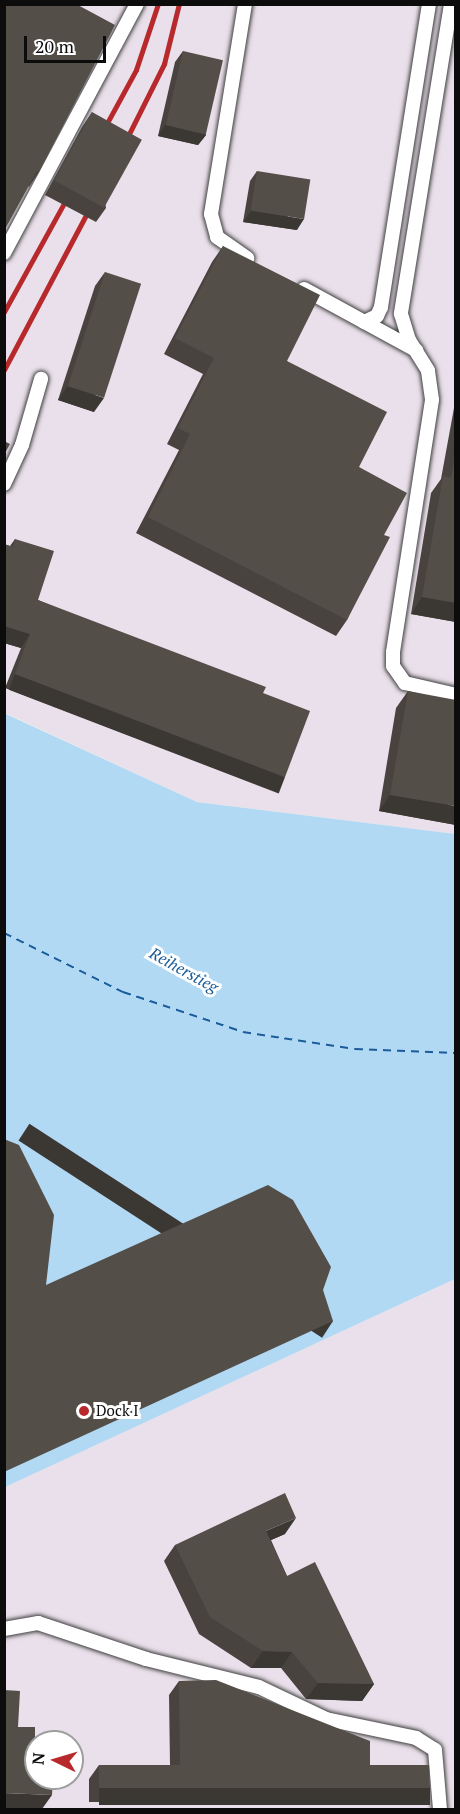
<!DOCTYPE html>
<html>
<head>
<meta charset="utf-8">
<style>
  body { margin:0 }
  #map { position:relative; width:460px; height:1814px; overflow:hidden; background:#fefcec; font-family:"PT Serif",serif }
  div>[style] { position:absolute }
  .industrial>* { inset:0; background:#eae0eb }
  .water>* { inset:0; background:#b2d9f4 }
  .ferry>* { height:1.5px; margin-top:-0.75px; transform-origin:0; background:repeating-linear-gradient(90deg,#1a5c99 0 8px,transparent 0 14px) }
  .roads { filter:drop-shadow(0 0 2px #3f3f3f) drop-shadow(0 0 2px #3f3f3f) }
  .lane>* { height:14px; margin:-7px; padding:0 7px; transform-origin:7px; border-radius:7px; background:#fff }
  .rail>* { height:4.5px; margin:-2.25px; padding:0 2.25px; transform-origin:2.25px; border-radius:2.25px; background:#b7292a }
  .wall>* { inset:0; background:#48433f }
  .shaded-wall>* { inset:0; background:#3b3733; transform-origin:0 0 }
  .building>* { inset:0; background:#544e49; transform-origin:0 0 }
  .dots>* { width:16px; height:16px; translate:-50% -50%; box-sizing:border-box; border:3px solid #fff; border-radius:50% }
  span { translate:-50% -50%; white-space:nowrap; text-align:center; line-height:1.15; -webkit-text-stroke:6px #fff; paint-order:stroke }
  .poi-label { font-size:15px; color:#0c0c0c }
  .left { translate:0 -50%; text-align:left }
  .water-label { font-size:16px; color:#1a5c99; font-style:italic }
  .frame { position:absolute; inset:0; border:6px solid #0c0c0c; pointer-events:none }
  .north { position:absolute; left:24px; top:1730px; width:60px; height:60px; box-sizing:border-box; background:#fff; border:2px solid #9e9e9e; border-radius:50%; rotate:275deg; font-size:16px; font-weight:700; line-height:24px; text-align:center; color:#0c0c0c }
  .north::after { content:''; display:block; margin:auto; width:21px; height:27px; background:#b7292a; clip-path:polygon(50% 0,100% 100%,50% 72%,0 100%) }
  .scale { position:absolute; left:24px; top:36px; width:82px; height:27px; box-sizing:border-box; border:3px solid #0c0c0c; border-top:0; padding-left:8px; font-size:18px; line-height:21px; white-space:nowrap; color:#0c0c0c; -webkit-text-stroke:4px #fff; paint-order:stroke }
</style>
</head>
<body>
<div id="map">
  <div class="industrial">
    <div style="clip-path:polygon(5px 5px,455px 5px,455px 834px,197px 802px,5px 713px)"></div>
    <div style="clip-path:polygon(evenodd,455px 1279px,455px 1809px,5px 1809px,4px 1487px,455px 1279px,36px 1742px,72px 1742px,72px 1778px,36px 1778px,36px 1742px)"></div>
  </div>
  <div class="water">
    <div style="clip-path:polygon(4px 713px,197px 802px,456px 834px,455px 1279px,5px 1487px)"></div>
  </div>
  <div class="ferry">
    <div style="left:4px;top:933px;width:133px;rotate:26.4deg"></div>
    <div style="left:123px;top:992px;width:126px;rotate:18.4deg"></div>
    <div style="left:243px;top:1032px;width:113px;rotate:8.6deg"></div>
    <div style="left:355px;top:1049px;width:101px;rotate:2.3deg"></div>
  </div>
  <div class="roads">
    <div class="lane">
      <div style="left:245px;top:4px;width:213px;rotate:99.2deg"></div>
      <div style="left:211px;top:214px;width:24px;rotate:75deg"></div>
      <div style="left:217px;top:237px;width:37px;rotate:35deg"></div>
      <div style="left:451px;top:4px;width:314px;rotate:99.2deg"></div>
      <div style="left:401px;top:314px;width:27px;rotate:73deg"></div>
      <div style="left:409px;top:340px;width:36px;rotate:58deg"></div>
      <div style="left:428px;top:371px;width:29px;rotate:82deg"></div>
      <div style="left:432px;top:400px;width:255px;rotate:98.8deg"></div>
      <div style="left:393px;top:652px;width:14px;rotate:90deg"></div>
      <div style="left:393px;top:666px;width:21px;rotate:55deg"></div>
      <div style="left:405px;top:683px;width:52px;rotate:13.2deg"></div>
      <div style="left:4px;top:253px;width:282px;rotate:-61.9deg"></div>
      <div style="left:304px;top:289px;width:128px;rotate:28.6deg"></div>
      <div style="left:364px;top:322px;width:14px;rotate:-25deg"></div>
      <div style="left:377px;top:316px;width:10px;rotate:-66deg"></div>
      <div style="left:381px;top:307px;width:307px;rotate:-81deg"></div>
      <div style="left:4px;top:484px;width:43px;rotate:-65.2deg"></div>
      <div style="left:22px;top:445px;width:69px;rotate:-73.9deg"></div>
      <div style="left:4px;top:1629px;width:35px;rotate:-10deg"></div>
      <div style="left:38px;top:1623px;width:114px;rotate:18.4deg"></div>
      <div style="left:146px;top:1659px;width:116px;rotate:13.9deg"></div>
      <div style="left:259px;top:1687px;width:74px;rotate:25.5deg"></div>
      <div style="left:326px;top:1719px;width:92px;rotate:11.9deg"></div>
      <div style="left:416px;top:1738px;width:22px;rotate:32deg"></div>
      <div style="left:435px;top:1750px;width:60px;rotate:85.2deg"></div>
    </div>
  </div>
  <div class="rail">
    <div style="left:100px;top:136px;width:75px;rotate:-61.4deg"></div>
    <div style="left:136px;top:70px;width:70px;rotate:-71.6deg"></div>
    <div style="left:122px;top:148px;width:94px;rotate:-63.4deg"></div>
    <div style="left:164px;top:64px;width:62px;rotate:-76deg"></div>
    <div style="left:4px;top:312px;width:122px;rotate:-61.1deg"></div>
    <div style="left:4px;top:370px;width:173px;rotate:-62.1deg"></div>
  </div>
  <div class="wall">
    <div style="clip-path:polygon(4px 4px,39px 172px,29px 187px,28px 186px)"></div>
    <div style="clip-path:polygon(183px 51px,206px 135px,198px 145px,158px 136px,175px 62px)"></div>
    <div style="clip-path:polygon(92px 112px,106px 208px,96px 222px,45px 195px,82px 127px)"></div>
    <div style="clip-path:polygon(257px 171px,297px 230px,243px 222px,250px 181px)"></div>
    <div style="clip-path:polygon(223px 246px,287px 361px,359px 467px,384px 535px,347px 620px,336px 636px,136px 533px,179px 450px,167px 444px,203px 374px,164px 354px,212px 262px)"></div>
    <div style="clip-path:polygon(105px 272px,94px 412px,58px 400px,95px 286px)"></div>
    <div style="clip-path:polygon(456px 397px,456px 622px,411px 614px,431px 493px,441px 479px)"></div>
    <div style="clip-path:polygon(15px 539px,38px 600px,263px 693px,285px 777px,275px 791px,5px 688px,21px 648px,4px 643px,4px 544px,10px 546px)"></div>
    <div style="clip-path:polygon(408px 691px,456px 825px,379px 811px,396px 708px)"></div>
    <div style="clip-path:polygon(285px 1534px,271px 1540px,287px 1576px,374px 1684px,362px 1701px,306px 1699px,281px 1668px,251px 1668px,199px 1634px,164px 1561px,175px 1545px)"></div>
    <div style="clip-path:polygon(179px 1681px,370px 1765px,430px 1788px,420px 1803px,89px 1802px,89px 1779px,99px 1765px,170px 1765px,169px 1695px)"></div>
  </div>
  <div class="shaded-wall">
    <div style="clip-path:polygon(165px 125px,206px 135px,198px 145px,158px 136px)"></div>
    <div style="clip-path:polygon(251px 211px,304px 219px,297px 230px,243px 222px)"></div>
    <div style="clip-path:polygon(68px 386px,104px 398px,94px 412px,58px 400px)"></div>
    <div style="clip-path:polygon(422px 597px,456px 603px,456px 622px,411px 614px)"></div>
    <div style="clip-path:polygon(4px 626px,30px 634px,21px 648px,4px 643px)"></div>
    <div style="left:15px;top:674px;width:289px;height:17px;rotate:21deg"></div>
    <div style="clip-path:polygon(390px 795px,456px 806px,456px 825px,379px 811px)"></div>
    <div style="left:333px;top:1321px;width:20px;height:362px;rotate:123deg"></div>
    <div style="clip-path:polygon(296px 1518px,285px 1534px,255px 1547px,266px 1531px)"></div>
    <div style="clip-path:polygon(263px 1651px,292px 1652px,281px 1668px,251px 1668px)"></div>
    <div style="clip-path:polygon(318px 1683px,374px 1684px,362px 1701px,306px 1699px)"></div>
    <div style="left:99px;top:1788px;width:331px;height:17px"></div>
    <div style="clip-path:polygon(4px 1793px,52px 1795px,42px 1809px,4px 1809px)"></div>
  </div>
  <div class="building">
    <div style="clip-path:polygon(4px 4px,76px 4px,115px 25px,39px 172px,37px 171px,4px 231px)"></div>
    <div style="left:183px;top:51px;width:41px;height:76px;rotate:13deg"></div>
    <div style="left:92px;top:112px;width:57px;height:78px;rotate:29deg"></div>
    <div style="left:257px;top:171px;width:54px;height:40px;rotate:9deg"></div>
    <div style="clip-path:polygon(223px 246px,320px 295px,287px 361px,387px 412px,359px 467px,407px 493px,384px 535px,390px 537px,347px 620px,148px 517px,190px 434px,178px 428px,214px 358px,175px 338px)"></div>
    <div style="left:105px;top:272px;width:38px;height:120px;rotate:18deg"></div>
    <div style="clip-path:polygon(4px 441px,10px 444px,4px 455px)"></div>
    <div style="clip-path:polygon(456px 448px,456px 603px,422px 597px,443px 476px,451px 478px)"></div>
    <div style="clip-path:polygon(15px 539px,54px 551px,38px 600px,266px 687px,263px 693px,310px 711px,285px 777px,15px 674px,30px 634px,4px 626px,4px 544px,13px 547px)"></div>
    <div style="clip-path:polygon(408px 691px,456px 700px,456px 806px,390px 795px)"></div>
    <div style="clip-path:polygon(4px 1139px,19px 1145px,54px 1215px,46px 1285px,268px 1185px,293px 1200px,331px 1267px,323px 1290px,333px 1321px,4px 1472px)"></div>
    <div style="clip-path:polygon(285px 1493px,296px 1518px,266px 1531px,287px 1576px,315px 1562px,374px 1684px,318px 1683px,292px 1652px,263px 1651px,210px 1617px,175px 1545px)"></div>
    <div style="clip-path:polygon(216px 1680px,370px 1741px,370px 1765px,429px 1765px,430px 1788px,99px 1788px,99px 1765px,180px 1765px,179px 1681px)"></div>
    <div style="clip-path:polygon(4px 1690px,20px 1691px,18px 1727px,35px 1727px,35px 1752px,36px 1752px,36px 1778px,53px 1778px,52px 1795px,4px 1793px)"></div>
  </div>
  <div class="dots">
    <div style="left:84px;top:1411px;background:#b7292a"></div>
  </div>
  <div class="poi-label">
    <span class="left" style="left:96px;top:1411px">Dock I</span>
  </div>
  <div class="water-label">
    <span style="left:184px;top:970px;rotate:29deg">Reiherstieg</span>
  </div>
  <div class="frame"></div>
  <div class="north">N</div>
  <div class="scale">20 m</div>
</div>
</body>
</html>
